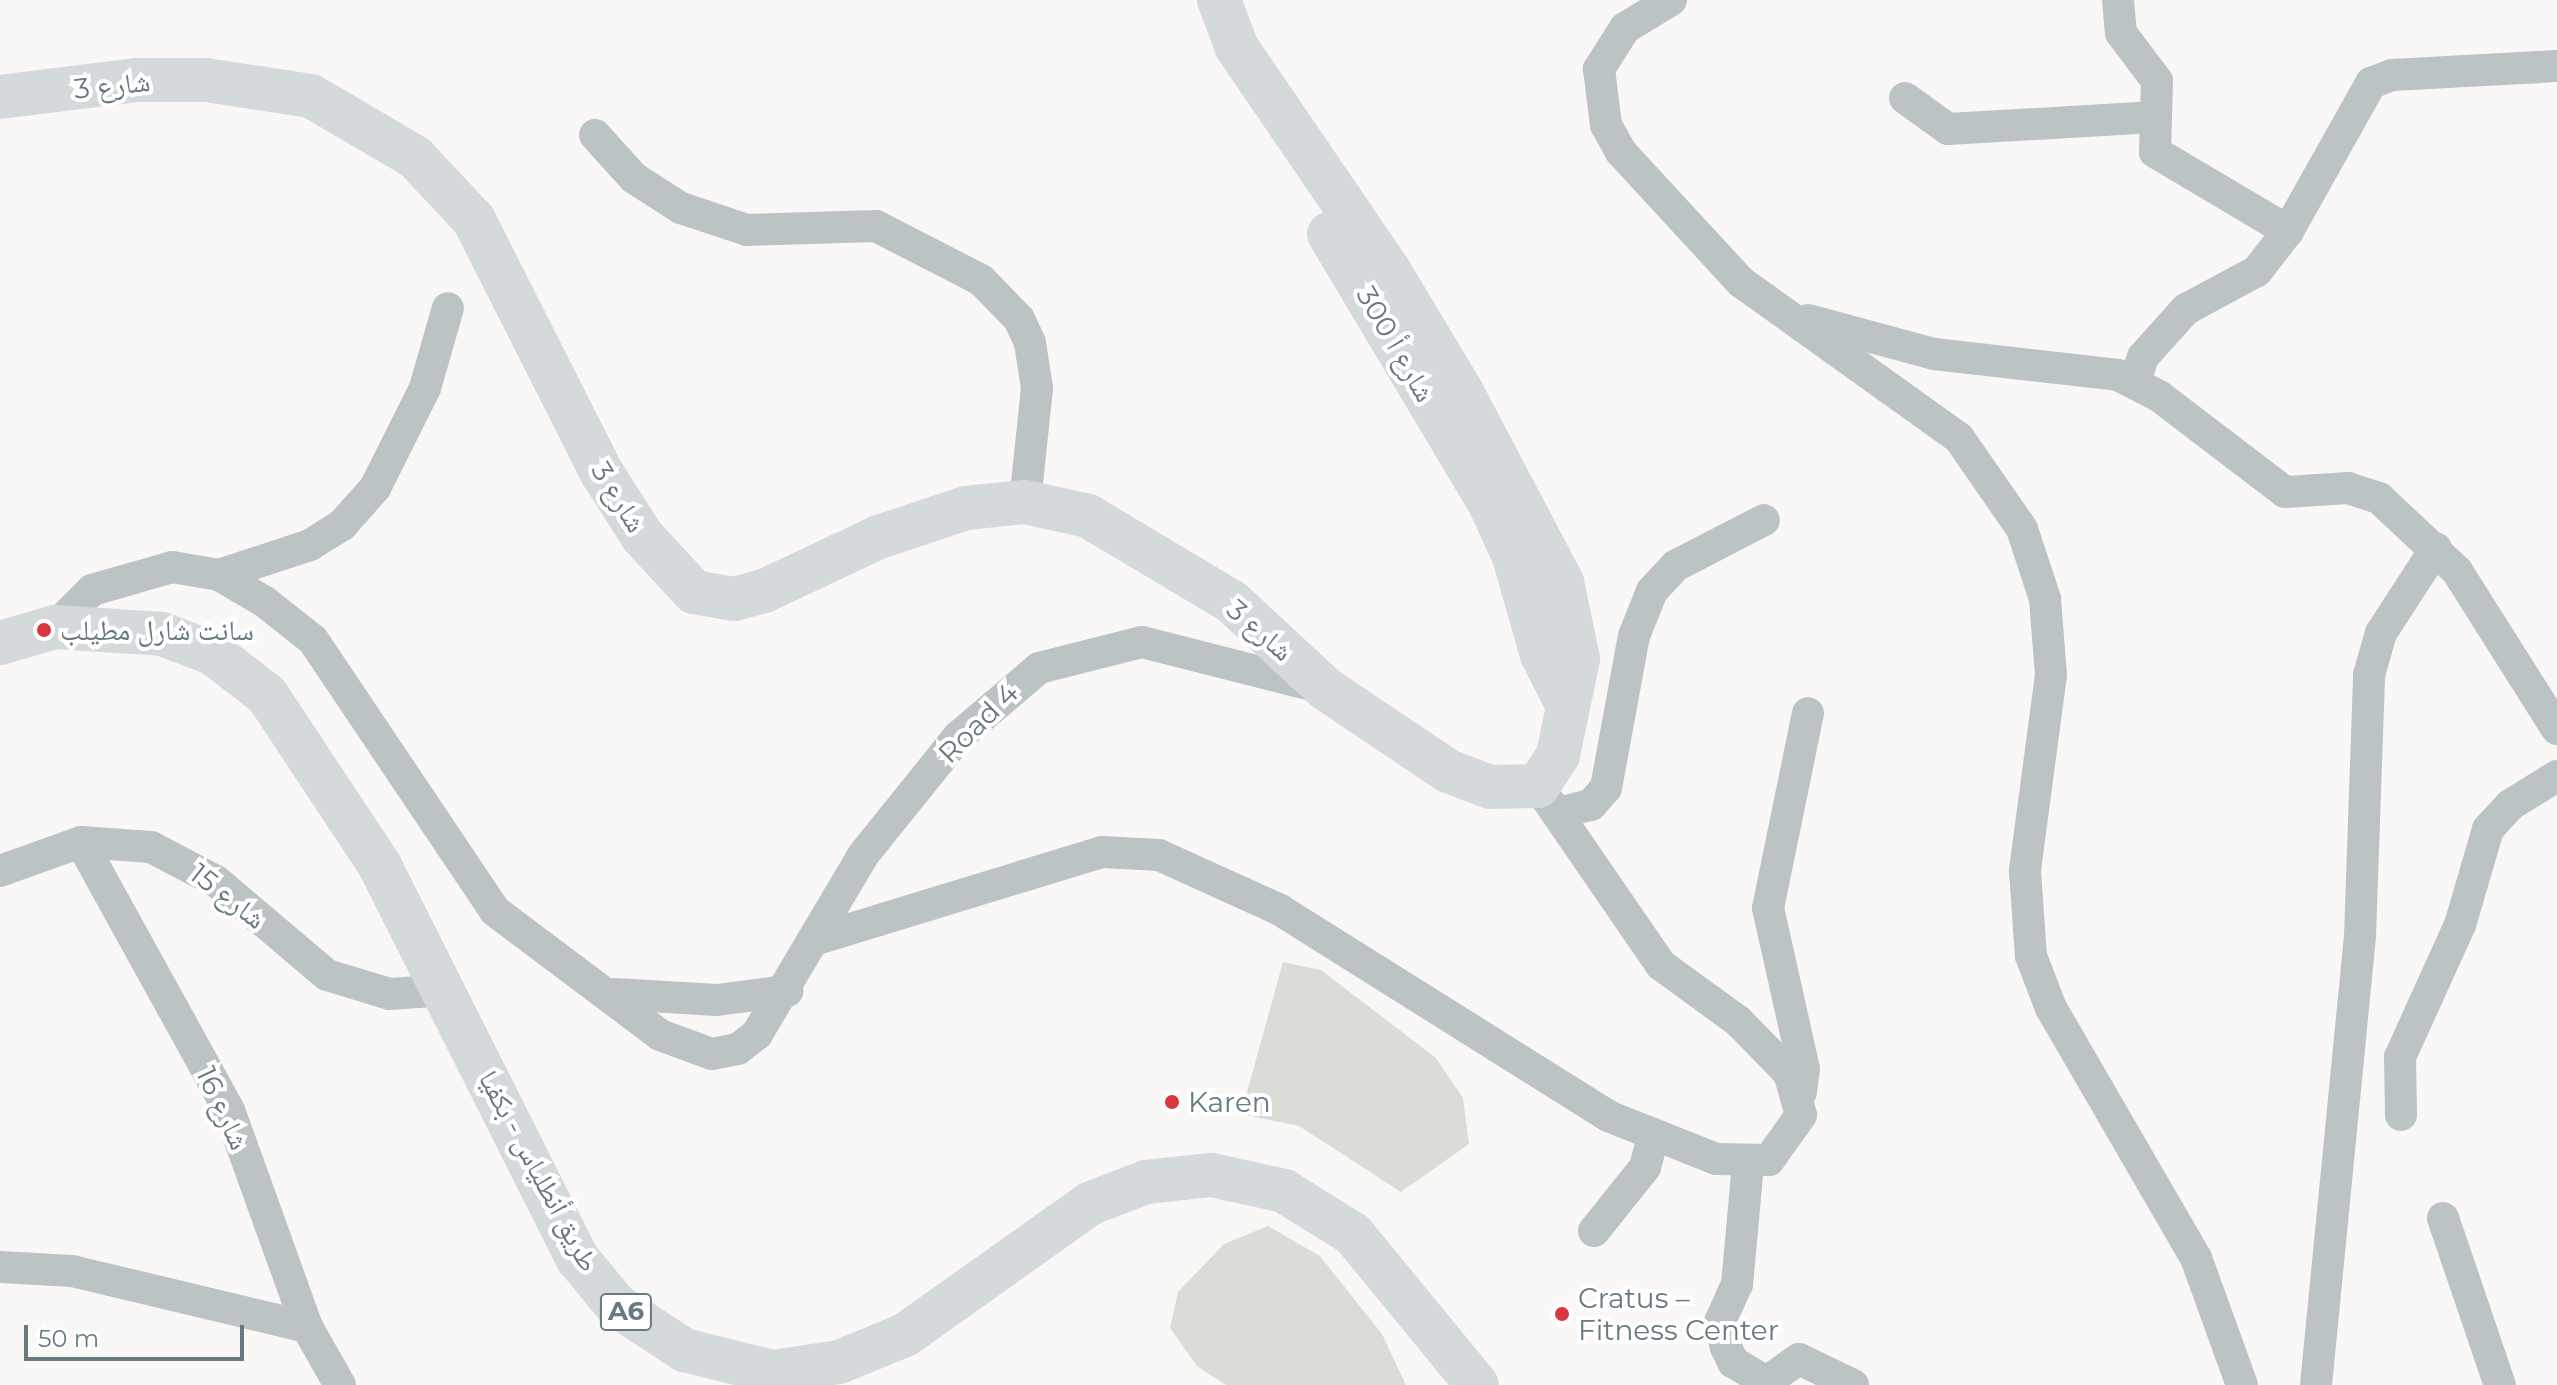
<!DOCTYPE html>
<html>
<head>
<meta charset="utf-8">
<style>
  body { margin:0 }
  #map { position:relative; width:2557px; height:1385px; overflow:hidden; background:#f9f8f7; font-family:Montserrat,"Noto Naskh Arabic",sans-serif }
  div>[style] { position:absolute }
  .green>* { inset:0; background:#daddd6 }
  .street>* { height:32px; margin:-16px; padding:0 16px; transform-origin:16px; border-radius:16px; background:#bcc3c4 }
  .secondary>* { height:44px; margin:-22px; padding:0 22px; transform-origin:22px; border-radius:22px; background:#d4d9db }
  .highway>* { height:44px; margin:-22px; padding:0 22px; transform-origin:22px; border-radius:22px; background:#d4d9db }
  .dots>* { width:22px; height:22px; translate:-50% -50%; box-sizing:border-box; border:4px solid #fff; border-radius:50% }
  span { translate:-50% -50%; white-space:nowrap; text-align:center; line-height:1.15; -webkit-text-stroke:8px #fff; paint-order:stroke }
  .shield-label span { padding:2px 6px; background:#fff; border:2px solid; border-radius:6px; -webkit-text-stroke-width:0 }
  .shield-label { font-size:26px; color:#667a7f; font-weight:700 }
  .street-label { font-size:28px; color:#667a7f }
  .poi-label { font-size:28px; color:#667a7f }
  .left { translate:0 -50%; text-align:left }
  .scale { position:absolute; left:24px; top:1325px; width:220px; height:36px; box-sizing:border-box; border:4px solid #667a7f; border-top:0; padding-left:10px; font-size:24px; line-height:28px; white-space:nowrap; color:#667a7f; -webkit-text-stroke:6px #fff; paint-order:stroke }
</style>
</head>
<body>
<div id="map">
  <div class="green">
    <div style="clip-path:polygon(1283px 962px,1321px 970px,1436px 1058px,1463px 1098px,1469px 1144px,1401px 1192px,1299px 1126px,1241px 1114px)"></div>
    <div style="clip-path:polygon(1268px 1226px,1320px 1256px,1382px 1334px,1406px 1385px,1226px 1385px,1197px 1366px,1170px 1328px,1178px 1292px,1224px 1244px)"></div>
  </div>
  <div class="street">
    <div style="left:1671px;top:0;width:54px;rotate:148.7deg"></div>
    <div style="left:1625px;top:28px;width:49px;rotate:122.4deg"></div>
    <div style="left:1599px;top:69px;width:56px;rotate:82.9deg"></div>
    <div style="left:1606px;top:125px;width:31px;rotate:61deg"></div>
    <div style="left:1621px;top:152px;width:177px;rotate:47.3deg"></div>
    <div style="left:1741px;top:282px;width:268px;rotate:35.6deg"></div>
    <div style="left:1959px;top:438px;width:111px;rotate:55.3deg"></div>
    <div style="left:2022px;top:529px;width:74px;rotate:71.8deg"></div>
    <div style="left:2045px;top:599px;width:76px;rotate:85.5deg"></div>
    <div style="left:2051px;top:675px;width:198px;rotate:97.6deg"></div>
    <div style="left:2025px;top:871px;width:85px;rotate:86deg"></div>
    <div style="left:2031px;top:956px;width:56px;rotate:69deg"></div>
    <div style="left:2051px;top:1008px;width:289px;rotate:59.9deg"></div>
    <div style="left:2196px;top:1258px;width:135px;rotate:70.1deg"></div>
    <div style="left:2118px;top:0;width:33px;rotate:85deg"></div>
    <div style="left:2121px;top:33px;width:60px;rotate:53.1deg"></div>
    <div style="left:2157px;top:81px;width:71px;rotate:91.6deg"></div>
    <div style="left:2155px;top:152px;width:155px;rotate:30.7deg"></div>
    <div style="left:2288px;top:231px;width:51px;rotate:127.8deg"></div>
    <div style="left:2257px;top:271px;width:81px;rotate:151.8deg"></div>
    <div style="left:2186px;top:309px;width:64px;rotate:131.9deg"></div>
    <div style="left:2143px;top:357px;width:25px;rotate:108deg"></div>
    <div style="left:1905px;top:98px;width:53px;rotate:35.8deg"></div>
    <div style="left:1948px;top:129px;width:207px;rotate:-3.3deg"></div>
    <div style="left:595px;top:135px;width:58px;rotate:47.8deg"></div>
    <div style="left:634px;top:178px;width:56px;rotate:32.6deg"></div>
    <div style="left:681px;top:208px;width:70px;rotate:18.4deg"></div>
    <div style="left:747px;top:230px;width:129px;rotate:-1.8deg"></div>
    <div style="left:876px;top:226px;width:118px;rotate:27.2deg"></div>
    <div style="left:981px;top:280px;width:54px;rotate:45.7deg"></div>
    <div style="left:1019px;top:319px;width:26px;rotate:65deg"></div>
    <div style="left:1030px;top:343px;width:46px;rotate:81.2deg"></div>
    <div style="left:1037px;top:388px;width:115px;rotate:96deg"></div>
    <div style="left:2288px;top:231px;width:170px;rotate:-60.7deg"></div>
    <div style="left:2371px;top:83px;width:22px;rotate:-21deg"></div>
    <div style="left:2392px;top:75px;width:165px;rotate:-3.1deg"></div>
    <div style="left:1808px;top:320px;width:131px;rotate:15.1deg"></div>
    <div style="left:1934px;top:354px;width:185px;rotate:6.5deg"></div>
    <div style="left:2118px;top:375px;width:46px;rotate:27.1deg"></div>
    <div style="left:2159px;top:396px;width:158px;rotate:37.3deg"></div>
    <div style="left:2285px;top:492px;width:63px;rotate:-3.6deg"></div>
    <div style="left:2348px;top:488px;width:33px;rotate:18deg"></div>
    <div style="left:2379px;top:498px;width:107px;rotate:43.1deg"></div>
    <div style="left:2457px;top:571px;width:187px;rotate:57.7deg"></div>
    <div style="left:219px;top:575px;width:96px;rotate:-18.2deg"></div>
    <div style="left:310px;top:545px;width:38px;rotate:-32deg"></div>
    <div style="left:342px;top:525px;width:50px;rotate:-48.3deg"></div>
    <div style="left:375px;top:488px;width:112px;rotate:-63.4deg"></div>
    <div style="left:425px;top:388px;width:83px;rotate:-74deg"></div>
    <div style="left:55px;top:627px;width:52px;rotate:-45deg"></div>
    <div style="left:92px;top:590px;width:83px;rotate:-16deg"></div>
    <div style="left:172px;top:567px;width:48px;rotate:9.7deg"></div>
    <div style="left:219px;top:575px;width:53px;rotate:30.4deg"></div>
    <div style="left:265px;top:602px;width:61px;rotate:38.4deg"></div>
    <div style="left:313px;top:640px;width:326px;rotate:56.1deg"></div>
    <div style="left:495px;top:911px;width:206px;rotate:36.9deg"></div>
    <div style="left:660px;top:1035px;width:55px;rotate:20.1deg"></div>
    <div style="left:712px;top:1054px;width:26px;rotate:-11deg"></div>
    <div style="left:738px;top:1049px;width:24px;rotate:-38deg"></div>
    <div style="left:757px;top:1034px;width:209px;rotate:-59.3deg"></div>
    <div style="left:864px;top:854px;width:150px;rotate:-51.2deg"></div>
    <div style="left:958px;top:737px;width:106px;rotate:-40.4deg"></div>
    <div style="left:1039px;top:668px;width:106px;rotate:-14.2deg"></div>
    <div style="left:1142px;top:642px;width:184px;rotate:14.2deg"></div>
    <div style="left:1558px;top:813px;width:34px;rotate:-14deg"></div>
    <div style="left:1591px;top:805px;width:23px;rotate:-49deg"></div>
    <div style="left:1606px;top:788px;width:155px;rotate:-79.6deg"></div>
    <div style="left:1634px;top:636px;width:48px;rotate:-68.2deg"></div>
    <div style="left:1652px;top:591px;width:34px;rotate:-47deg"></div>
    <div style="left:1675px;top:566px;width:100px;rotate:-27.3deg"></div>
    <div style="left:81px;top:842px;width:306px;rotate:61.1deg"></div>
    <div style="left:229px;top:1110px;width:231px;rotate:70.2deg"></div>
    <div style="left:307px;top:1327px;width:67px;rotate:60.4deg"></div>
    <div style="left:0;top:871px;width:86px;rotate:-19.7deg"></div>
    <div style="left:81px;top:842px;width:70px;rotate:4.1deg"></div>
    <div style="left:151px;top:847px;width:73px;rotate:27.6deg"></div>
    <div style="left:216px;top:881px;width:145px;rotate:40.3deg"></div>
    <div style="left:327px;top:975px;width:66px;rotate:16.8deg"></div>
    <div style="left:390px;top:994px;width:56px;rotate:-4.1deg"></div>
    <div style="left:814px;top:940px;width:301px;rotate:-17deg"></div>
    <div style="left:1102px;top:852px;width:57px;rotate:3deg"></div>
    <div style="left:1159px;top:855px;width:133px;rotate:24.4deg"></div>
    <div style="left:1280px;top:910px;width:387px;rotate:32.1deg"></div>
    <div style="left:1608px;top:1116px;width:116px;rotate:21.7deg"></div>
    <div style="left:1716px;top:1159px;width:53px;rotate:1.1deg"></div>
    <div style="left:1769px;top:1160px;width:55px;rotate:-54.6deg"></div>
    <div style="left:1801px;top:1115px;width:44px;rotate:-105.9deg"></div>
    <div style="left:1789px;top:1073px;width:73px;rotate:-134.4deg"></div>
    <div style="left:1738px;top:1021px;width:95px;rotate:-144deg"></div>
    <div style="left:1661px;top:965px;width:217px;rotate:-124.5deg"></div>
    <div style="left:615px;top:994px;width:102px;rotate:3.4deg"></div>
    <div style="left:717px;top:1000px;width:71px;rotate:-7.3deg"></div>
    <div style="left:1801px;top:1092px;width:23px;rotate:-83deg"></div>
    <div style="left:1804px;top:1069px;width:165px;rotate:-102.6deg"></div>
    <div style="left:1768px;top:908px;width:199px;rotate:-78.4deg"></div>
    <div style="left:2401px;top:1115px;width:58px;rotate:-91deg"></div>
    <div style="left:2400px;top:1057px;width:145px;rotate:-65.6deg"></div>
    <div style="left:2460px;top:925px;width:100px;rotate:-73.7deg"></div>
    <div style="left:2488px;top:829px;width:33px;rotate:-47deg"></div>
    <div style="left:2510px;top:805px;width:55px;rotate:-31.7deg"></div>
    <div style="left:1748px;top:1164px;width:121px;rotate:95.2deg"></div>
    <div style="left:1737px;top:1284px;width:42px;rotate:114.1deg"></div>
    <div style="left:1720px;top:1322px;width:26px;rotate:77deg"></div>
    <div style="left:1726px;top:1347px;width:17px;rotate:65deg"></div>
    <div style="left:1733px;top:1362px;width:39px;rotate:31deg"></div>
    <div style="left:1766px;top:1382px;width:40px;rotate:-34.9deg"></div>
    <div style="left:1799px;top:1359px;width:60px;rotate:25.7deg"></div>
    <div style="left:2443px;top:1218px;width:176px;rotate:71.2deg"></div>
    <div style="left:1594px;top:1231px;width:82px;rotate:-51.4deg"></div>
    <div style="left:1645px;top:1167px;width:31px;rotate:-75deg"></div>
    <div style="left:0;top:1267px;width:72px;rotate:3.2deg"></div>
    <div style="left:72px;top:1271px;width:242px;rotate:13.4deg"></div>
    <div style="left:2316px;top:1385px;width:451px;rotate:-84.4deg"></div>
    <div style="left:2360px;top:936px;width:261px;rotate:-88deg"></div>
    <div style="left:2369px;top:675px;width:44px;rotate:-74.1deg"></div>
    <div style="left:2381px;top:633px;width:101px;rotate:-57.1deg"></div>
  </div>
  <div class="secondary">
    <div style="left:0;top:97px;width:137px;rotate:-7.1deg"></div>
    <div style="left:136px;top:80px;width:70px"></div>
    <div style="left:206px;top:80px;width:106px;rotate:8.7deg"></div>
    <div style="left:311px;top:96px;width:121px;rotate:30.4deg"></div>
    <div style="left:415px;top:157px;width:86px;rotate:46.9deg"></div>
    <div style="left:474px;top:220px;width:284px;rotate:63.2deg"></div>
    <div style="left:602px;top:473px;width:76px;rotate:57.4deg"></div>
    <div style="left:643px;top:537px;width:75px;rotate:47.2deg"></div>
    <div style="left:694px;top:592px;width:41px;rotate:9.9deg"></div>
    <div style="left:734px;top:599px;width:31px;rotate:-15deg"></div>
    <div style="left:764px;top:591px;width:127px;rotate:-25.2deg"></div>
    <div style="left:879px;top:537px;width:92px;rotate:-18.4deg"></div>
    <div style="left:966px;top:508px;width:59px;rotate:-5.8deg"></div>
    <div style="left:1025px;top:502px;width:65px;rotate:12.5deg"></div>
    <div style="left:1088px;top:516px;width:168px;rotate:30.8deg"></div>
    <div style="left:1232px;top:602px;width:128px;rotate:42.8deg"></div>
    <div style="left:1326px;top:689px;width:147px;rotate:33.9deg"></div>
    <div style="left:1448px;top:771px;width:45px;rotate:20.9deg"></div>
    <div style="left:1490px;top:787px;width:48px;rotate:-1.2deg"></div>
    <div style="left:1538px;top:786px;width:37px;rotate:-57deg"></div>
    <div style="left:1558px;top:755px;width:98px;rotate:-78.2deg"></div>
    <div style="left:1578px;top:659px;width:79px;rotate:-101.7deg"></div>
    <div style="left:1562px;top:582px;width:215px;rotate:-117.8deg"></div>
    <div style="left:1462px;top:392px;width:144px;rotate:-121deg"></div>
    <div style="left:1388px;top:269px;width:268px;rotate:-124.3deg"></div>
    <div style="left:1237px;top:48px;width:51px;rotate:-110.6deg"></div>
    <div style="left:1329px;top:234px;width:317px;rotate:59.2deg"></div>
    <div style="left:1491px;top:506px;width:56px;rotate:65.7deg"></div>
    <div style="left:1514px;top:557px;width:102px;rotate:74.1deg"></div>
    <div style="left:1542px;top:655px;width:57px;rotate:63deg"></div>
  </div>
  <div class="highway">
    <div style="left:0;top:643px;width:57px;rotate:-16.2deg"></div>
    <div style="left:55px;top:627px;width:107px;rotate:3.7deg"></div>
    <div style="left:162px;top:634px;width:56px;rotate:21deg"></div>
    <div style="left:214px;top:654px;width:67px;rotate:37.7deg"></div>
    <div style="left:267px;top:695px;width:205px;rotate:56.5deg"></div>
    <div style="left:380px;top:866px;width:440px;rotate:63.3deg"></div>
    <div style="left:578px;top:1259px;width:60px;rotate:50.4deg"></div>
    <div style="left:616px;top:1305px;width:82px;rotate:33.5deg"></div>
    <div style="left:684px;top:1350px;width:92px;rotate:13.9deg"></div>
    <div style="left:773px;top:1372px;width:67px;rotate:-8.6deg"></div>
    <div style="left:839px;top:1362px;width:71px;rotate:-22.2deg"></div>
    <div style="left:905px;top:1335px;width:226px;rotate:-35.4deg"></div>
    <div style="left:1089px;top:1204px;width:61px;rotate:-21.1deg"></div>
    <div style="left:1146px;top:1182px;width:66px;rotate:-6.1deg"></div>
    <div style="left:1212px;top:1175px;width:74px;rotate:12.5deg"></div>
    <div style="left:1284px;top:1191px;width:81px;rotate:31.9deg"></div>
    <div style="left:1353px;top:1234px;width:195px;rotate:50.6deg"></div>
  </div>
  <div class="dots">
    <div style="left:44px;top:630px;background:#d7383d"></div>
    <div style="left:1172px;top:1102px;background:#d7383d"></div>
    <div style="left:1562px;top:1314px;background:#d7383d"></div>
  </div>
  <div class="shield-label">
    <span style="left:626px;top:1312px">A6</span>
  </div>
  <div class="street-label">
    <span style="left:112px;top:85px;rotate:-6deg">شارع 3</span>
    <span style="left:1396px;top:344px;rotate:60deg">شارع أ 300</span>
    <span style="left:619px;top:497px;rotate:58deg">شارع 3</span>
    <span style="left:1260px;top:630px;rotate:41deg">شارع 3</span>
    <span style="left:978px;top:723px;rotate:-45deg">Road 4</span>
    <span style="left:228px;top:896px;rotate:38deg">شارع 15</span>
    <span style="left:223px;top:1108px;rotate:65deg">شارع 16</span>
    <span style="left:539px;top:1171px;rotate:62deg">طريق أنطلياس - بكفيا</span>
  </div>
  <div class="poi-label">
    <span class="left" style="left:60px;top:630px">سانت شارل مطيلب</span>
    <span class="left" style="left:1188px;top:1102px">Karen</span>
    <span class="left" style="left:1578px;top:1314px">Cratus –<br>Fitness Center</span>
  </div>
  <div class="scale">50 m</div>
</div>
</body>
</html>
